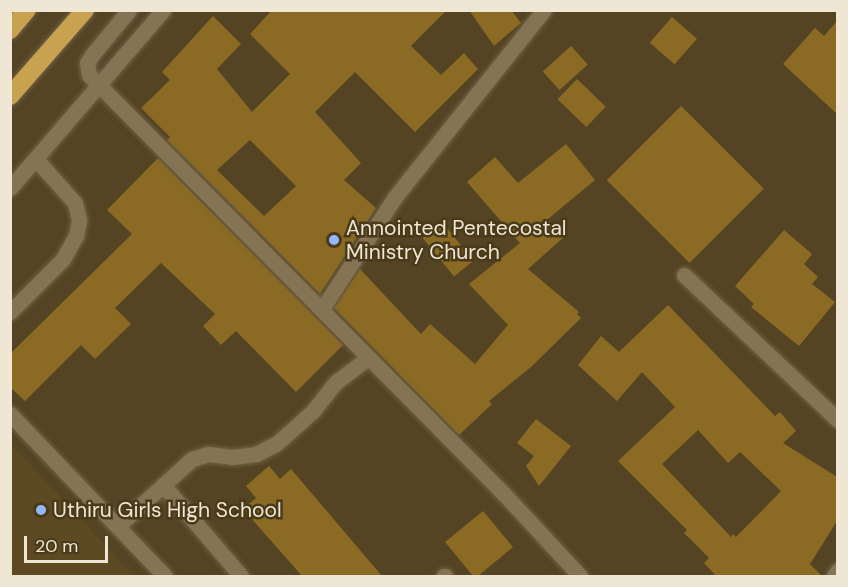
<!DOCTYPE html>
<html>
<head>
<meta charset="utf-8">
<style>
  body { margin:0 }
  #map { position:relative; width:848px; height:587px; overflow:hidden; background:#544424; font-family:"DM Sans",sans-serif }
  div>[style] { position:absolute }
  .built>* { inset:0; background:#5d4a22 }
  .building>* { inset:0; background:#8b6b24; transform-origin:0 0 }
  .roads { filter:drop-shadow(0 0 2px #706246) drop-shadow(0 0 2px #706246) }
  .minor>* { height:15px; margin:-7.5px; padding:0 7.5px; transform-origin:7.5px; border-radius:7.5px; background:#857453 }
  .highway>* { height:18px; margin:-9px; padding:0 9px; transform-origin:9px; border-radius:9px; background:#c8a24f }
  .dots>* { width:16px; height:16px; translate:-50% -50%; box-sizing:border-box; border:3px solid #493a19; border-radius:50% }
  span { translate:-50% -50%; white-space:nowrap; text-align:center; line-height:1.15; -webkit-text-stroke:5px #493a19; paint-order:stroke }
  .poi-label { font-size:21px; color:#efe6d3 }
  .left { translate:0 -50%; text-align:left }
  .frame { position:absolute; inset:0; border:12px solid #efe6d3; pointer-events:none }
  .scale { position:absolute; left:24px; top:536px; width:84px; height:27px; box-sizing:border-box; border:3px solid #efe6d3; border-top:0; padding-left:8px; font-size:18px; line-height:21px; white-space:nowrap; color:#efe6d3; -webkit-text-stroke:4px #493a19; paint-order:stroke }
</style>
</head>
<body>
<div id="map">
  <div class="built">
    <div style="clip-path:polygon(10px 444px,11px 444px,134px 576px,11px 576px)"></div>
  </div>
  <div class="building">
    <div style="clip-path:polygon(evenodd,272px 10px,447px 10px,411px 46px,441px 75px,464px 53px,478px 69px,415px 132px,355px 72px,315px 112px,361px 163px,344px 180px,376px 208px,320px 294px,167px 140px,170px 137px,141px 108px,170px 80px,162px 72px,213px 16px,241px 44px,217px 69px,252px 112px,290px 74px,250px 34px,272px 10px,250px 140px,296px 186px,264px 216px,217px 170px,250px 140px)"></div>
    <div style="clip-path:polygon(469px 10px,511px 10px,521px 23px,494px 46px)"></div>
    <div style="left:672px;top:17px;width:33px;height:34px;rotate:41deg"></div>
    <div style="clip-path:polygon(837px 21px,837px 114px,783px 64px,815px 28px,824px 36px)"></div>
    <div style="left:571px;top:46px;width:25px;height:38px;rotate:48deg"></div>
    <div style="left:577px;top:79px;width:40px;height:28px;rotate:44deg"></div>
    <div style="left:681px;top:106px;width:117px;height:105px;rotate:45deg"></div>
    <div style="clip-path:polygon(566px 144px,595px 180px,548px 219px,564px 237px,528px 269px,579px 312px,577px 314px,581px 318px,531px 367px,489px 401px,492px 404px,459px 435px,334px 308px,360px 269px,421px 334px,430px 324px,475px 364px,508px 325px,469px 284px,520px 243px,467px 182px,495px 157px,518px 183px)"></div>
    <div style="clip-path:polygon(158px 158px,343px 345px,296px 392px,236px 331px,221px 345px,203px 326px,215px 314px,161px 263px,115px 308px,131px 324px,95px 359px,81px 345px,25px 401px,10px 387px,10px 354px,132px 234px,107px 210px)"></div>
    <div style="left:442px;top:222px;width:50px;height:25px;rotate:51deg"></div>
    <div style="clip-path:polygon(784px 230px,812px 254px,804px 264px,818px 277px,812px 284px,835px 302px,799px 346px,751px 307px,754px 304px,735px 286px)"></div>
    <div style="clip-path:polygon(evenodd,668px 305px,775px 416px,780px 412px,796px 431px,783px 443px,837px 477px,837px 521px,810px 564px,822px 576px,716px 576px,704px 563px,709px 558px,684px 533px,687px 530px,618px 461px,675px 407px,642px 372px,617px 401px,578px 365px,601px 336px,619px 352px,668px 305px,698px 430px,728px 463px,740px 452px,781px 491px,736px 537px,733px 534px,731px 537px,662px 464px,698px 430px)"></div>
    <div style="clip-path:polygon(536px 419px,571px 446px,539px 486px,526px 466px,534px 456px,517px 443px)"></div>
    <div style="clip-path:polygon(269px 466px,280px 479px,291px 469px,382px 576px,302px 576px,243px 509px,256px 498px,246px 486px)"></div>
    <div style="clip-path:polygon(483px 511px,513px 547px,478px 576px,473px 576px,445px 542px)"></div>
  </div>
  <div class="roads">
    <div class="minor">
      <div style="left:129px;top:10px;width:58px;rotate:129.4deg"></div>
      <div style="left:92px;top:55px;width:9px;rotate:122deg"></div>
      <div style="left:87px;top:63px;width:12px;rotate:81deg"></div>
      <div style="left:89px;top:75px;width:590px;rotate:45.27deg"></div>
      <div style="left:504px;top:494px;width:112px;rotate:47.2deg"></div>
      <div style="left:10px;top:188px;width:235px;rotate:-49.3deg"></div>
      <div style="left:684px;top:275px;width:212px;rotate:43.3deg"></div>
      <div style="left:322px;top:309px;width:134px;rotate:-56.9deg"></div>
      <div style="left:395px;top:197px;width:239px;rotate:-51.5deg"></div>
      <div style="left:10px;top:312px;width:75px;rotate:-45deg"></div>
      <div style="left:63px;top:259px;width:26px;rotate:-61deg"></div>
      <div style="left:76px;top:236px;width:16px;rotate:-79deg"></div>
      <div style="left:79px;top:220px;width:17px;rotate:-103deg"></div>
      <div style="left:75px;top:203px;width:59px;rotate:-131.6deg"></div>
      <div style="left:10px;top:414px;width:224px;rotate:46.3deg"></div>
      <div style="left:163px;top:485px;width:120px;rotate:49.4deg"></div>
      <div style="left:118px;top:526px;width:100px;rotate:-42.2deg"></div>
      <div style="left:192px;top:459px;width:17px;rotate:-17deg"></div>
      <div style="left:208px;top:454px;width:24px;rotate:7deg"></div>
      <div style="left:232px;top:457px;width:24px;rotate:-7deg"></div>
      <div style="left:256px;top:454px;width:22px;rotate:-27deg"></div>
      <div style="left:276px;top:444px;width:50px;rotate:-41.7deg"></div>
      <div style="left:313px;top:411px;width:37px;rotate:-52deg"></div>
      <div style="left:336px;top:382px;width:40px;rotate:-37deg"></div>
      <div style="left:444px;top:576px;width:1px"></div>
      <div style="left:834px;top:576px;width:7px;rotate:-56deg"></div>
    </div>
    <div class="highway">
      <div style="left:10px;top:30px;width:26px;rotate:-50deg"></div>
      <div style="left:10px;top:96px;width:114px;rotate:-48.9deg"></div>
    </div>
  </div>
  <div class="dots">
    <div style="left:334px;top:240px;background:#94b7fd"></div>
    <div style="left:41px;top:510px;background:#94b7fd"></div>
  </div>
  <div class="poi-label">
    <span class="left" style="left:346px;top:240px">Annointed Pentecostal<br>Ministry Church</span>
    <span class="left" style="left:53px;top:510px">Uthiru Girls High School</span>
  </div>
  <div class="frame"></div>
  <div class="scale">20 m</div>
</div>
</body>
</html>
